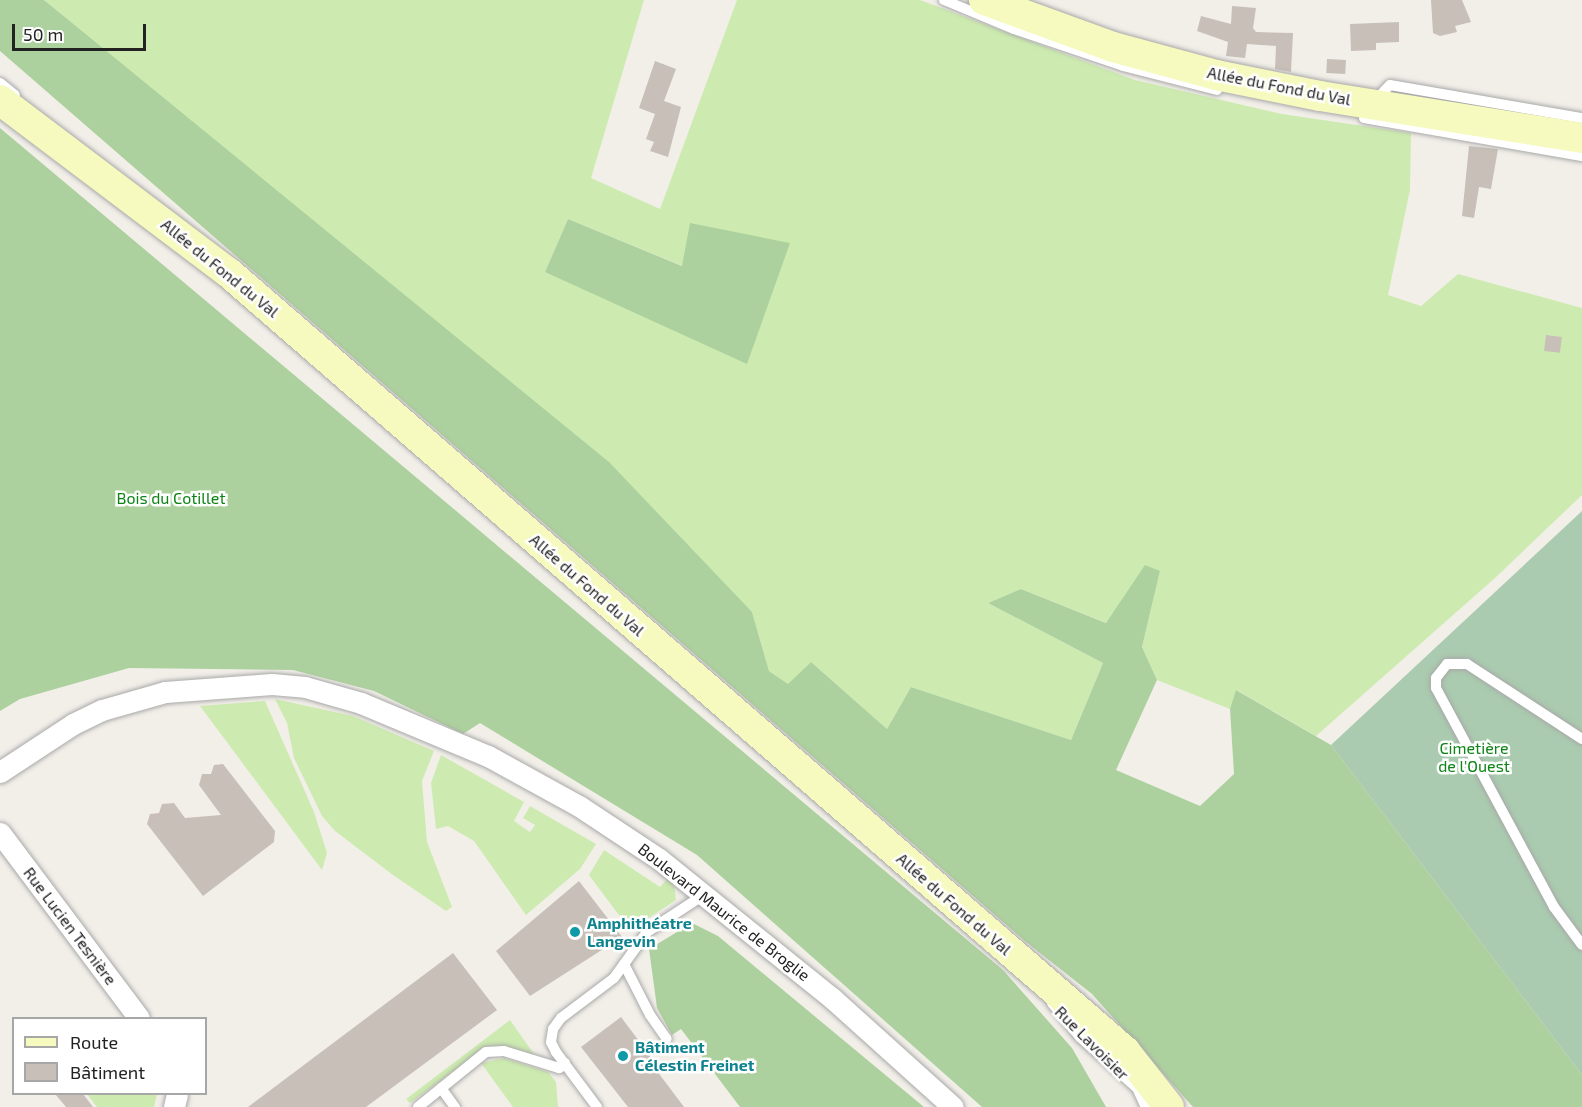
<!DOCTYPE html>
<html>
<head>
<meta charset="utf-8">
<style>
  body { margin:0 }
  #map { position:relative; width:1582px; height:1107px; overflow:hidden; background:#f2efe9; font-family:"Exo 2",sans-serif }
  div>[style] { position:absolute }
  .grass>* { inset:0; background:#cdebb0 }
  .forest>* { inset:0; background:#add19e }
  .cemetery>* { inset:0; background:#aacbaf }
  .building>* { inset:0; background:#c7bfb8; transform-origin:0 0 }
  .roads { filter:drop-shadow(0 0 2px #a9a9a9) drop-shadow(0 0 2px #a9a9a9) }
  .lane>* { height:10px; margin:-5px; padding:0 5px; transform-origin:5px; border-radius:5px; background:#fff }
  .street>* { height:21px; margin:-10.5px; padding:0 10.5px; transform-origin:10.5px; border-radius:10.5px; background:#fff }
  .secondary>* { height:30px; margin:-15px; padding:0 15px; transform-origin:15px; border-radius:15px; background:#f7fabf }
  .dots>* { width:16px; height:16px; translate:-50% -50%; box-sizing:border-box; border:3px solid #fff; border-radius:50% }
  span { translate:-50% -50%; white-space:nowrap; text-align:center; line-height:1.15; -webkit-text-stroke:5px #fff; paint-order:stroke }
  .street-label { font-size:16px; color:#222 }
  .park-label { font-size:16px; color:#0c8416 }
  .culture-label { font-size:16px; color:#0d838f; font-weight:700 }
  .left { translate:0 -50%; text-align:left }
  .legend { position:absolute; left:12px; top:1017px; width:195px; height:78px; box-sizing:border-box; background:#fff; border:2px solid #a7a7a7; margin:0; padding:8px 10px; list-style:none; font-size:18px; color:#222 }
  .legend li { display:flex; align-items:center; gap:12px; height:30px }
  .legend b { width:30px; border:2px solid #a7a7a7 }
  .scale { position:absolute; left:12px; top:24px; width:134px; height:27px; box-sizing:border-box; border:3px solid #222; border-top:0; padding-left:8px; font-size:18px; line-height:21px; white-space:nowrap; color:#222; -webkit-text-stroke:4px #fff; paint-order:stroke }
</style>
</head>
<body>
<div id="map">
  <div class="grass">
    <div style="clip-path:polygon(evenodd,44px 0,644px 0,591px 178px,660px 209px,737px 0,920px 0,1135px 80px,1282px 114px,1411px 133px,1410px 190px,1388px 295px,1421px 306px,1458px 274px,1582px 308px,1582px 495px,1495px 578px,1316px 736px,1237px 690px,1230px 709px,1157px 680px,1142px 647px,1160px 571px,1107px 623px,1021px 589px,988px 603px,1103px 663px,1071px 740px,911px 687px,887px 729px,811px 662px,789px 685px,769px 671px,752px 612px,261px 181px,44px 0,568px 219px,683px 266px,545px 272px,568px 219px)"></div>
    <div style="clip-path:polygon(275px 699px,353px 716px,434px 751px,422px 781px,427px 842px,452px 907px,446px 911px,393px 875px,335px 831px,322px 816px,294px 758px,287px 723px)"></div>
    <div style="clip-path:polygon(265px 701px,314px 812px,327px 853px,322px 870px,200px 706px)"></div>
    <div style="clip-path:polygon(441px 755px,524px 802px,514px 821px,530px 832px,535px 825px,523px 818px,530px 806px,596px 844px,580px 869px,526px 915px,474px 841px,448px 826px,436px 829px,431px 783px)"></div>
    <div style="clip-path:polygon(604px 850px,660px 887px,668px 878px,674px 884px,676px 900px,630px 930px,589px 875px)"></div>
    <div style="clip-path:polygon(510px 1020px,536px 1057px,488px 1046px,410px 1103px,406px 1099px)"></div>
    <div style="clip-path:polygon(504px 1058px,548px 1072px,556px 1082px,558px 1107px,513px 1107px,481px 1063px)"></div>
    <div style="clip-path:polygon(87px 1094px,157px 1094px,154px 1107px,97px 1107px)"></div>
  </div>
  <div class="forest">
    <div style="clip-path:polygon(0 0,44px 0,609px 462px,752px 612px,769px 671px,788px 684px,811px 662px,887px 729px,911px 687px,1071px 740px,1103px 663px,988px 603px,1021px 589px,1106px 623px,1145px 565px,1160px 571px,1142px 647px,1157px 680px,1116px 770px,1200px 806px,1234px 774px,1230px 709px,1236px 690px,1331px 745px,1582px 1075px,1582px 1107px,1193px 1107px,1092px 994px,1026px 942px,0 51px)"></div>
    <div style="clip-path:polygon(0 128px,1003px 970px,1072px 1048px,1106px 1107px,982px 1107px,697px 855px,480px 723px,463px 734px,374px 691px,293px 670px,129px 668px,20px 699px,0 711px)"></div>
    <div style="clip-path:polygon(568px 219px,682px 266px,690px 223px,790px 243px,747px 364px,545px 272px)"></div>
    <div style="clip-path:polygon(692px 923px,718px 936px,924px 1107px,740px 1107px,681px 1029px,672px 1035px,657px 1008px,649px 949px)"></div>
  </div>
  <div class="cemetery">
    <div style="clip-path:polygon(1582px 511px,1582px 1075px,1331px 745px)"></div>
  </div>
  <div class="building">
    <div style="clip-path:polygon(1431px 0,1462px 0,1471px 22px,1455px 26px,1457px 32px,1440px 36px,1433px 33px)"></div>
    <div style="clip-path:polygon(1232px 6px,1256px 8px,1253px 28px,1256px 32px,1293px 33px,1291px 72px,1275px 69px,1276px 46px,1247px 44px,1245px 58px,1226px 56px,1228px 42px,1197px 31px,1201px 16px,1231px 24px)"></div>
    <div style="clip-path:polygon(1399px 22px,1399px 42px,1376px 43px,1376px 50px,1351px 51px,1350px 24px)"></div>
    <div style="left:1327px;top:59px;width:19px;height:14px;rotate:3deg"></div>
    <div style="clip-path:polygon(655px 61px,676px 69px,664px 101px,681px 107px,668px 157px,650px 151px,654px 142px,646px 139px,655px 114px,639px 108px)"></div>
    <div style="clip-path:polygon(1469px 146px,1498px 149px,1491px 189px,1479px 187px,1474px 218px,1462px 216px)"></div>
    <div style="left:1546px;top:335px;width:16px;height:16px;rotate:7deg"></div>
    <div style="clip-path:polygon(223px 764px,275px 831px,274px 842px,203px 896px,147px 824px,150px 814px,159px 813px,162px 804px,174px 803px,185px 818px,221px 815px,199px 785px,202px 774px,211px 774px,214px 765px)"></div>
    <div style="clip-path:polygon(579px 881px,622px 937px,530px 996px,496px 951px)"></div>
    <div style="clip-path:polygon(453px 953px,497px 1010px,366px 1107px,248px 1107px)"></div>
    <div style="clip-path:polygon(621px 1017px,657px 1065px,654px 1067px,684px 1107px,628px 1107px,581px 1047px)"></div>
    <div style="clip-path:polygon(55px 1094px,83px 1094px,93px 1107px,66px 1107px)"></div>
  </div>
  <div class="roads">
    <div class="lane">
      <div style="left:944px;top:0;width:76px;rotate:22.5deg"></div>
      <div style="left:1014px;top:29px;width:115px;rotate:18.7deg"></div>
      <div style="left:1123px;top:66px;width:97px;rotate:14.3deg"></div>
      <div style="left:0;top:83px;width:19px;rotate:39deg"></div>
      <div style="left:1374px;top:102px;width:23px;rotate:-47deg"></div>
      <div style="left:1390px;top:85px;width:195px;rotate:9.8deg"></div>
      <div style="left:1364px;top:118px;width:221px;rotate:9.9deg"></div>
      <div style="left:1582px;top:739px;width:137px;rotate:-146.9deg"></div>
      <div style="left:1467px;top:664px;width:20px;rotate:180deg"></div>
      <div style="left:1447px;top:664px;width:18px;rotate:128deg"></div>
      <div style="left:1436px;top:678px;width:10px;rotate:90deg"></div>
      <div style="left:1436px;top:688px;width:249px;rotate:61.7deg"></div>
      <div style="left:1554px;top:907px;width:47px;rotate:53.6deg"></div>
      <div style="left:624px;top:964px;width:57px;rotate:63deg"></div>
      <div style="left:650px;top:1015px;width:29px;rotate:55deg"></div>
      <div style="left:1052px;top:1003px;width:44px;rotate:50.5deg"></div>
      <div style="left:1080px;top:1037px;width:76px;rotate:41.8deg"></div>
      <div style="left:1137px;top:1088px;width:21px;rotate:65deg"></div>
      <div style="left:441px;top:1088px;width:24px;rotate:54deg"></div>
      <div style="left:418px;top:1107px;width:87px;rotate:-39deg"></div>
      <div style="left:486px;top:1052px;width:18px;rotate:-3deg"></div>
      <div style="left:504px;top:1051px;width:58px;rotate:17.2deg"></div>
      <div style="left:559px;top:1068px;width:8px;rotate:-40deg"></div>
      <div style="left:597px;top:1107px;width:69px;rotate:-126.7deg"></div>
      <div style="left:556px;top:1052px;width:11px;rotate:-117deg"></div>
      <div style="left:551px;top:1042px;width:13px;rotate:-81deg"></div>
      <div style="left:553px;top:1029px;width:14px;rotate:-54deg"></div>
      <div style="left:561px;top:1018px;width:66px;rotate:-37deg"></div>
      <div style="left:614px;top:978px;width:57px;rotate:-54.3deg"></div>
      <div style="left:647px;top:932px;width:69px;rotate:-33.2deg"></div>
    </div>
    <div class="street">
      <div style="left:0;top:772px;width:87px;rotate:-33.3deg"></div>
      <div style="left:73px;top:724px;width:32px;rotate:-26deg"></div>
      <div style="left:102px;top:710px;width:66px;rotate:-15.9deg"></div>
      <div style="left:165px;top:692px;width:107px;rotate:-4.3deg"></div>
      <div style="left:272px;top:684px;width:33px;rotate:5deg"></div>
      <div style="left:305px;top:687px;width:58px;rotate:15.9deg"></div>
      <div style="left:361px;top:703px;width:138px;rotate:22.7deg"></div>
      <div style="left:488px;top:756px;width:104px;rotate:28.8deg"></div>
      <div style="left:579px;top:806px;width:96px;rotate:33.5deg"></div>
      <div style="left:659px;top:859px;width:223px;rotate:38.8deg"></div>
      <div style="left:833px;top:999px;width:161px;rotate:42deg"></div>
      <div style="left:0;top:833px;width:231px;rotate:53.1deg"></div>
      <div style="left:174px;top:1107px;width:13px;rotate:-77deg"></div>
    </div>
    <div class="secondary">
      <div style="left:984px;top:0;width:137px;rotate:20deg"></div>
      <div style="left:1113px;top:47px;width:107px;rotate:15.2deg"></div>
      <div style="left:1216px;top:75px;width:106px;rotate:11.4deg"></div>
      <div style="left:1320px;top:96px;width:265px;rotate:9.1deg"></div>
      <div style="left:0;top:100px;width:287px;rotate:37.1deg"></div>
      <div style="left:229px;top:273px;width:1187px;rotate:40.97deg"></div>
      <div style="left:1125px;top:1051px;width:71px;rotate:51.8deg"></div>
    </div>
  </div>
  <div class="dots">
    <div style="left:575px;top:932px;background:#0f9aa8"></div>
    <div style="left:623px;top:1056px;background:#0f9aa8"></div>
  </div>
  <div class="street-label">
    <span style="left:1279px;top:86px;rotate:11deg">Allée du Fond du Val</span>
    <span style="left:220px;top:268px;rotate:39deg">Allée du Fond du Val</span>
    <span style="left:587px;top:585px;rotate:41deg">Allée du Fond du Val</span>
    <span style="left:954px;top:904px;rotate:41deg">Allée du Fond du Val</span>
    <span style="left:724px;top:912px;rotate:38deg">Boulevard Maurice de Broglie</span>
    <span style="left:70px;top:926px;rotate:53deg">Rue Lucien Tesnière</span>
    <span style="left:1092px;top:1043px;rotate:45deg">Rue Lavoisier</span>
  </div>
  <div class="park-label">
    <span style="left:171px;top:498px">Bois du Cotillet</span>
    <span style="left:1474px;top:757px">Cimetière<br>de l'Ouest</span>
  </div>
  <div class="culture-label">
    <span class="left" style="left:587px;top:932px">Amphithéatre<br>Langevin</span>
    <span class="left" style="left:635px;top:1056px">Bâtiment<br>Célestin Freinet</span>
  </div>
  <ul class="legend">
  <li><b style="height:8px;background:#f7fabf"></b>Route</li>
  <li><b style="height:16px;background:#c7bfb8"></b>Bâtiment</li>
  </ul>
  <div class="scale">50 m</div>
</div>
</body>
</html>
